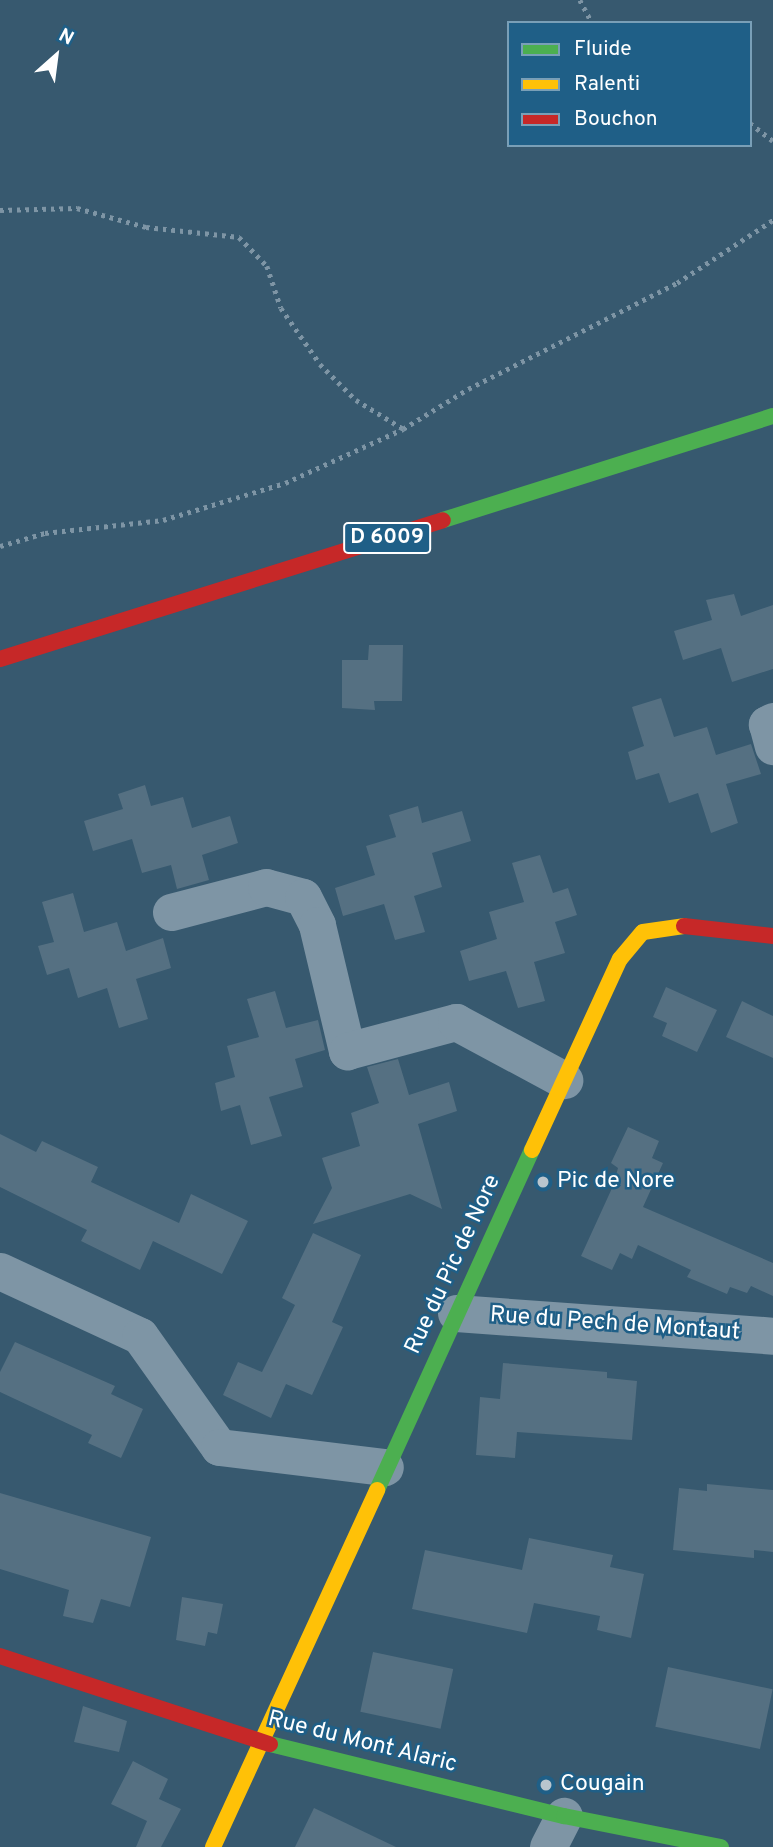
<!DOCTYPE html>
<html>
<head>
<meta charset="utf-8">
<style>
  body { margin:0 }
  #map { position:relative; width:773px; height:1847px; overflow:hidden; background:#37596f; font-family:Overpass,sans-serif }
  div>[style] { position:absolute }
  .building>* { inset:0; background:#557082; transform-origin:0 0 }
  .path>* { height:4.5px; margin-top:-2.25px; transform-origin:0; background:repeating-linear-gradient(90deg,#7e95a5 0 3.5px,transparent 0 8.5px) }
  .street>* { height:37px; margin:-18.5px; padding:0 18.5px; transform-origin:18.5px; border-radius:18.5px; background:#7e95a5 }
  .fast>* { height:16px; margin:-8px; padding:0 8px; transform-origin:8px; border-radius:8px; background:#4caf50 }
  .slow>* { height:16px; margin:-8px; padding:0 8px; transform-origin:8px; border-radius:8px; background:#ffc107 }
  .jam>* { height:16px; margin:-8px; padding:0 8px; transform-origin:8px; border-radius:8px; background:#c62828 }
  .dots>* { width:19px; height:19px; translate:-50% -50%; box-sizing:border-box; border:4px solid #1f5f87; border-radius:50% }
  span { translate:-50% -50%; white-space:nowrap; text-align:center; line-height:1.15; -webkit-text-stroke:5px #1f5f87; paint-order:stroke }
  .shield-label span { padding:2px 5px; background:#1f5f87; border:2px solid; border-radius:5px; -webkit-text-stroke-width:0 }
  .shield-label { font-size:21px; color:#fff; font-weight:700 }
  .poi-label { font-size:23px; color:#fff }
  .left { translate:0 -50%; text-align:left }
  .street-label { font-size:23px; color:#fff }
  .legend { position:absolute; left:507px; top:21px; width:245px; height:126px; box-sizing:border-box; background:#1f5f87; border:2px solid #799fb7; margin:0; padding:9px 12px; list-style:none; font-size:21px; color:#fff }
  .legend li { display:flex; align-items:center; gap:14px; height:35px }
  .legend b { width:35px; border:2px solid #799fb7 }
  .north { position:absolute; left:21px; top:21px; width:70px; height:70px; -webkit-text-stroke:5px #1f5f87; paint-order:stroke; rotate:28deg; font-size:19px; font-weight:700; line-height:28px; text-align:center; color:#fff }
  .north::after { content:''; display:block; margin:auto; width:24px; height:32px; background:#fff; clip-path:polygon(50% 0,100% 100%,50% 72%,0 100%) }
</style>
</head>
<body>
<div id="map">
  <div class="building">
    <div style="clip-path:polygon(734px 594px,741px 616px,773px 605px,773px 669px,732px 682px,721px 648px,683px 660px,674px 631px,712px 620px,706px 600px)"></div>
    <div style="clip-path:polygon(369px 645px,403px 645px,402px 701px,374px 701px,375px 710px,342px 708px,342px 660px,368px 660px)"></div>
    <div style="clip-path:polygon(661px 698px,674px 737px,707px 727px,716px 755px,751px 744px,761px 774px,726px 784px,738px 823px,711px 833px,698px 793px,669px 803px,659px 773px,636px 780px,628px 752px,644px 746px,632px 707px)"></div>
    <div style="clip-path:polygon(145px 785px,151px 806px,183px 797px,192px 828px,230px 816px,238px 843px,202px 855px,209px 880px,177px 889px,171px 865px,142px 873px,132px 839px,93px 851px,84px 821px,123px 809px,118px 794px)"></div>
    <div style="clip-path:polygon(418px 806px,422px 823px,462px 811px,471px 841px,432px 853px,442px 887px,414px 896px,425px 932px,395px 940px,384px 904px,343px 916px,335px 888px,375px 875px,366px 846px,396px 837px,389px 815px)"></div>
    <div style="clip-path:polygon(540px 855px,553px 893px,568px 888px,577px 915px,555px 922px,565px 953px,534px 962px,545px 1001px,518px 1008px,506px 971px,469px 981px,460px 951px,497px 939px,489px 912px,524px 902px,512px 863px)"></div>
    <div style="clip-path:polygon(73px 893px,84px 932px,117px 922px,126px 951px,163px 938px,171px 968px,136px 979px,148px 1019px,119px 1028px,107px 988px,78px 998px,69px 968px,47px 975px,38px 946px,54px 942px,42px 902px)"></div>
    <div style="clip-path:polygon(666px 987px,717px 1010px,697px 1052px,662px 1036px,667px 1023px,653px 1017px)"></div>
    <div style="clip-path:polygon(275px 991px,286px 1028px,318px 1020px,325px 1050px,295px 1059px,303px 1087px,269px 1097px,282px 1136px,251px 1145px,240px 1105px,221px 1111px,215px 1083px,235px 1077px,227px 1046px,259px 1037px,247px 999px)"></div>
    <div style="clip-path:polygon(742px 1001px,773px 1016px,773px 1058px,726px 1037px)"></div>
    <div style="clip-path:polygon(398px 1059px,409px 1095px,449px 1082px,457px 1111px,418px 1124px,442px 1209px,410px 1194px,313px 1224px,332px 1188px,322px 1158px,360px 1146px,351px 1113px,379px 1103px,367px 1067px)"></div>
    <div style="clip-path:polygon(628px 1127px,659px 1141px,652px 1158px,663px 1163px,643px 1207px,773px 1263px,773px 1296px,751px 1286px,747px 1293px,730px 1287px,727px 1294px,687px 1277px,691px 1270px,638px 1245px,632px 1259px,620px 1253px,612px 1270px,581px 1256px,613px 1186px,618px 1168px,611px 1163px)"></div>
    <div style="clip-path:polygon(0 1134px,36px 1152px,42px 1141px,98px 1167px,91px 1182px,179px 1223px,191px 1194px,248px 1221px,222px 1274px,153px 1241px,140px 1270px,81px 1241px,87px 1230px,0 1187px)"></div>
    <div style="clip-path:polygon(313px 1233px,361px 1255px,332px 1322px,343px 1327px,312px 1395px,286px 1384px,271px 1418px,223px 1395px,238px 1362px,262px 1372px,295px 1305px,282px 1298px)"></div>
    <div style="clip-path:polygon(15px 1342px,115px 1386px,111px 1394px,143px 1409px,121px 1458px,88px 1443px,92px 1435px,0 1392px,0 1372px)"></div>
    <div style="clip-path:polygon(503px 1363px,607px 1372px,607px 1378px,637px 1381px,632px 1440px,517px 1432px,515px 1458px,476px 1455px,480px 1397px,500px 1399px)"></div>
    <div style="clip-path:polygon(707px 1484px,773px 1490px,773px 1552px,754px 1550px,754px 1558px,673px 1550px,679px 1488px,707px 1491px)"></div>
    <div style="clip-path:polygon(0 1493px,151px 1537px,130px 1607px,101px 1599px,93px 1623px,63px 1616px,69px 1590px,0 1569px)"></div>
    <div style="clip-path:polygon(529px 1538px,613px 1555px,610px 1567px,644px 1574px,631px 1638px,597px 1630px,600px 1616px,534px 1603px,527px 1633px,412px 1609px,425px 1550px,522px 1570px)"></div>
    <div style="clip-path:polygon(182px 1597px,223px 1604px,217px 1634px,208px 1632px,205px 1646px,176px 1640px)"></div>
    <div style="left:373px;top:1652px;width:82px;height:61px;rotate:12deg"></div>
    <div style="left:668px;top:1667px;width:107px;height:61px;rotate:12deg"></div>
    <div style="clip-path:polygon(83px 1706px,127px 1721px,119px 1752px,74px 1742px)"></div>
    <div style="clip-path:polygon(133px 1761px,168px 1779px,159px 1799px,181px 1809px,161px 1847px,136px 1847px,147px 1821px,111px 1804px)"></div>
    <div style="clip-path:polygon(314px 1808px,396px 1847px,295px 1847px)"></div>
  </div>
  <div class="path">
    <div style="left:580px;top:0;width:26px;rotate:62deg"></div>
    <div style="left:750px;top:123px;width:29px;rotate:38deg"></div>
    <div style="left:0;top:210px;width:77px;rotate:-1.5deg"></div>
    <div style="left:77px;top:208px;width:72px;rotate:15.4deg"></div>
    <div style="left:146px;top:227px;width:94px;rotate:6.1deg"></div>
    <div style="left:239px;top:237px;width:40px;rotate:46deg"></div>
    <div style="left:267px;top:266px;width:44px;rotate:71.6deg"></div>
    <div style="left:281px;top:308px;width:68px;rotate:55.1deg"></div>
    <div style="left:320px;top:364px;width:51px;rotate:45deg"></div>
    <div style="left:356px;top:400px;width:54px;rotate:31.3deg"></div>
    <div style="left:0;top:546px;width:47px;rotate:-16.1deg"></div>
    <div style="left:45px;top:533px;width:119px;rotate:-6.3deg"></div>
    <div style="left:163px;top:520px;width:127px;rotate:-16.9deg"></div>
    <div style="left:285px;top:483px;width:130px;rotate:-24.6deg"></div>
    <div style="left:403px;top:429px;width:76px;rotate:-31.6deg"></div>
    <div style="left:468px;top:389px;width:234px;rotate:-26.9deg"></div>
    <div style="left:677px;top:283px;width:115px;rotate:-33.3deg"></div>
  </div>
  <div class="street">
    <div style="left:773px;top:721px;width:7px;rotate:153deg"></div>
    <div style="left:767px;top:724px;width:23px;rotate:75deg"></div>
    <div style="left:171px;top:912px;width:98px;rotate:-14.7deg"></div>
    <div style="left:266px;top:887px;width:38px;rotate:15deg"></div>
    <div style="left:303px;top:897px;width:31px;rotate:63deg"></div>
    <div style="left:317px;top:925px;width:130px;rotate:76.6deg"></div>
    <div style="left:347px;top:1051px;width:113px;rotate:-14.9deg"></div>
    <div style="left:456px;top:1022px;width:123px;rotate:28.2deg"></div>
    <div style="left:0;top:1271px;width:154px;rotate:24.9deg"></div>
    <div style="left:140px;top:1336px;width:136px;rotate:54.6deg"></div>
    <div style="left:219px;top:1447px;width:167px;rotate:6.9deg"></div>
    <div style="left:456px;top:1313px;width:318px;rotate:4.1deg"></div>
    <div style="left:548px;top:1847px;width:35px;rotate:-63deg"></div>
  </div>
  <div class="fast">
    <div style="left:443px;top:520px;width:346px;rotate:-17.5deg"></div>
    <div style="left:377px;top:1490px;width:374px;rotate:-65.5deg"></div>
    <div style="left:270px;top:1744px;width:303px;rotate:13.8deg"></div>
    <div style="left:564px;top:1816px;width:160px;rotate:11.2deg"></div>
  </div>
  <div class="slow">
    <div style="left:532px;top:1150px;width:210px;rotate:-65.3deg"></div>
    <div style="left:620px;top:959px;width:35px;rotate:-50deg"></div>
    <div style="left:643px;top:932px;width:41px;rotate:-8.3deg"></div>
    <div style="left:213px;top:1847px;width:393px;rotate:-65.3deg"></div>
  </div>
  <div class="jam">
    <div style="left:0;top:659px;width:464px;rotate:-17.4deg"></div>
    <div style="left:684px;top:926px;width:90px;rotate:6.4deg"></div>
    <div style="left:0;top:1656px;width:284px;rotate:18.1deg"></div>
  </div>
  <div class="dots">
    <div style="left:543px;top:1182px;background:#b9c5cd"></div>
    <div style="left:546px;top:1785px;background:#b9c5cd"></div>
  </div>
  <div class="shield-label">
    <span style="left:387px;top:538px">D 6009</span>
  </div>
  <div class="poi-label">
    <span class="left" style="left:557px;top:1182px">Pic de Nore</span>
    <span class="left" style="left:560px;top:1785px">Cougain</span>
  </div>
  <div class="street-label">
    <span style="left:454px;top:1265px;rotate:-65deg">Rue du Pic de Nore</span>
    <span style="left:615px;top:1325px;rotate:4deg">Rue du Pech de Montaut</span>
    <span style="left:362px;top:1743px;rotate:14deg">Rue du Mont Alaric</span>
  </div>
  <ul class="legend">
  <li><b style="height:9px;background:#4caf50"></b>Fluide</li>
  <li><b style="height:9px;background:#ffc107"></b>Ralenti</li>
  <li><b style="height:9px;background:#c62828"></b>Bouchon</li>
  </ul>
  <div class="north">N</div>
</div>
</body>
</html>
